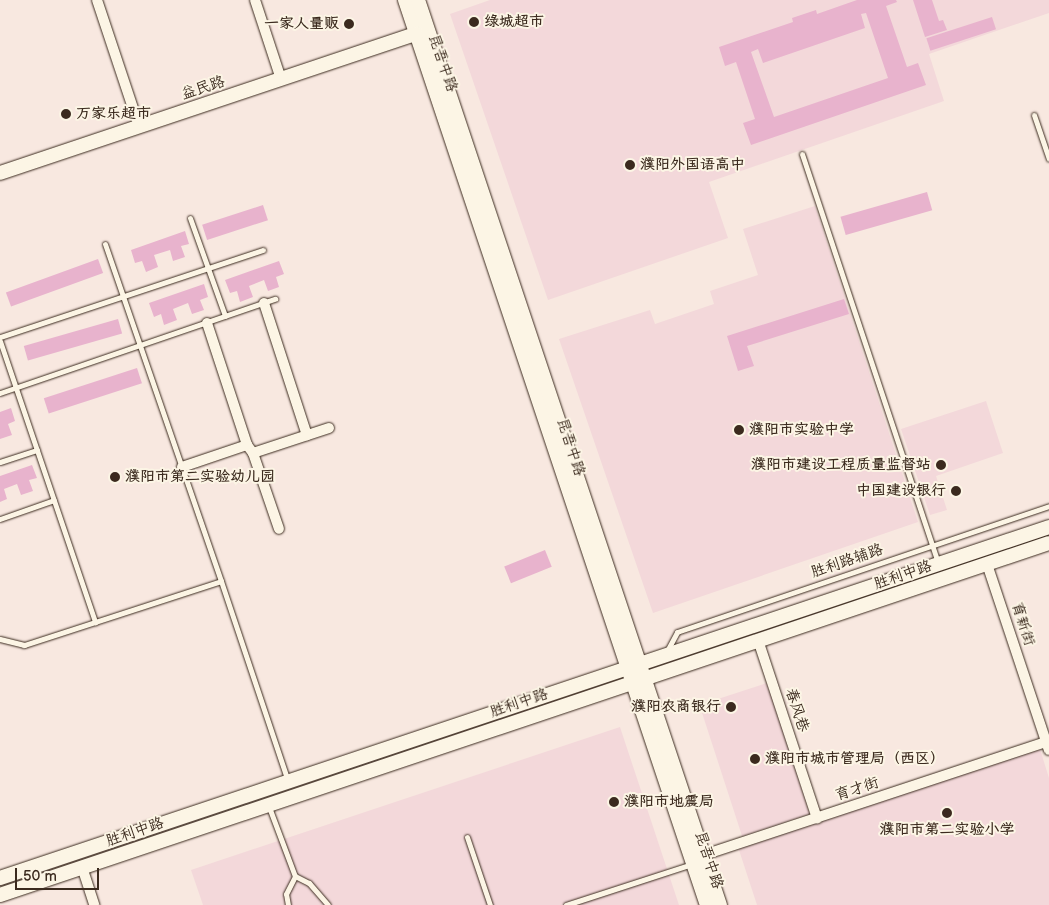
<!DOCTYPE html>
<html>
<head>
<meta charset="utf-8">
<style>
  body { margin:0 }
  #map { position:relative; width:1049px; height:905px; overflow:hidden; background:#f8e8e0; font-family:"Balsamiq Sans","LXGW WenKai TC",sans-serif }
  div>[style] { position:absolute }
  .built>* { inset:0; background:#f3d8da; transform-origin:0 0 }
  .building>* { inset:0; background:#e8b3cd; transform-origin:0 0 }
  .roads { filter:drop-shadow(0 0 1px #3b2a1e) drop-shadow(0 0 1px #3b2a1e) }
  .lane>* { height:5px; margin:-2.5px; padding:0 2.5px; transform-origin:2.5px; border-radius:2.5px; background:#fcf5e5 }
  .street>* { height:10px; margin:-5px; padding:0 5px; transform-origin:5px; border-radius:5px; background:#fcf5e5 }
  .secondary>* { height:14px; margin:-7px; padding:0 7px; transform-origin:7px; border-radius:7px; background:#fcf5e5 }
  .dots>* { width:14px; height:14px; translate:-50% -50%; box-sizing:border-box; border:2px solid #fcf5e5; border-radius:50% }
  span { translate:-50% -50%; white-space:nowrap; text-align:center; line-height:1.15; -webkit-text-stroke:4px #fcf5e5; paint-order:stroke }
  .poi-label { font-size:15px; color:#3b2a1e; font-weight:700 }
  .left { translate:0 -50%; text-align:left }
  .right { translate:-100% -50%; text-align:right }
  .street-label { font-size:15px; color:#3b2a1e }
  .scale { position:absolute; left:15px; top:868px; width:84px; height:22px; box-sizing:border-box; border:2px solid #3b2a1e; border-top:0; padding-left:6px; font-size:15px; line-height:18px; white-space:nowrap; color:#3b2a1e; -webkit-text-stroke:4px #fcf5e5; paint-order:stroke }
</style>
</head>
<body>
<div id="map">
  <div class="built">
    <div style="clip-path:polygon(490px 0,1049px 0,1049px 13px,929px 54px,944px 101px,709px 182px,728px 238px,548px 300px,450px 14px)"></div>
    <div style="clip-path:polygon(815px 206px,918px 522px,653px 613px,559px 339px,650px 310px,655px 324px,714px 304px,710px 291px,758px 275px,743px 229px)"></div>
    <div style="clip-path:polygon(986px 401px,1003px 453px,936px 476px,947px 510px,930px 515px,901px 429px)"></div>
    <div style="left:767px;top:683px;width:138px;height:71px;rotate:72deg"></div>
    <div style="clip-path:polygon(620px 727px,679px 905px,203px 905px,191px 870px)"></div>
    <div style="clip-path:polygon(1040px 749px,1049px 778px,1049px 905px,757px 905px,738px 847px)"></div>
  </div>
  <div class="building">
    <div style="clip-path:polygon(evenodd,857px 0,896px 0,897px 2px,886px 6px,907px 67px,918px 63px,926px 85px,751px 145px,743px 123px,755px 119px,736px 62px,725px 66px,719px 47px,793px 22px,792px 18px,816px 10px,817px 14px,857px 0,866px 13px,888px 78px,774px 117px,751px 52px,758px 49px,763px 63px,865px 28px,861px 14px,866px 13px)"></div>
    <div style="clip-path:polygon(913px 0,932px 0,939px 21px,943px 20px,947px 30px,925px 37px)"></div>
    <div style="left:992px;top:17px;width:13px;height:69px;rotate:72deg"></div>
    <div style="left:927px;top:192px;width:19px;height:90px;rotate:74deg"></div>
    <div style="left:263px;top:205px;width:16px;height:64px;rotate:72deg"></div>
    <div style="clip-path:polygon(185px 231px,189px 244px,181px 246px,185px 257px,173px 261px,170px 250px,154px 255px,158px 267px,146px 272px,142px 261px,135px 263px,131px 250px)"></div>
    <div style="left:98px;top:259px;width:15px;height:98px;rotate:70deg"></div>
    <div style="clip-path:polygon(279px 261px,284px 274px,276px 277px,279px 287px,268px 291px,264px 280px,249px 286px,253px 297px,240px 302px,237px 291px,230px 293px,225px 280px)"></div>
    <div style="clip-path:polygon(204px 284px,208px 297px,200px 300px,204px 310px,192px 314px,188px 303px,173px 309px,177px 320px,164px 325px,161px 314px,154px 317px,149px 303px)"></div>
    <div style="clip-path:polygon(844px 299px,849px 314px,747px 346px,754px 366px,738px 371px,727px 336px)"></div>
    <div style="left:118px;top:319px;width:15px;height:98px;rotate:74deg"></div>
    <div style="left:137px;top:368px;width:16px;height:98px;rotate:72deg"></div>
    <div style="clip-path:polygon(11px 408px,15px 421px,8px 424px,12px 435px,0 439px,0 412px)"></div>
    <div style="clip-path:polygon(32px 465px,37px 478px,29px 480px,33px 491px,21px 495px,17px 484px,4px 489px,7px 499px,0 502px,0 476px)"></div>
    <div style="left:545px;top:550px;width:18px;height:44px;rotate:68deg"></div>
  </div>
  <div class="roads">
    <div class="lane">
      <div style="left:1034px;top:115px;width:46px;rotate:71.2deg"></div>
      <div style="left:802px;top:154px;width:432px;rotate:71.6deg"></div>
      <div style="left:190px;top:218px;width:104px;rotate:70.3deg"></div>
      <div style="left:105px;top:244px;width:356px;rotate:71deg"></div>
      <div style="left:0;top:337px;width:277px;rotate:-18.3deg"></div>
      <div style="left:0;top:341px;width:297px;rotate:71.3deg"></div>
      <div style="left:0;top:393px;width:291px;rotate:-18.9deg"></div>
      <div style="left:0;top:462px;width:39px;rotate:-18deg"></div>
      <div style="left:0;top:519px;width:57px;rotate:-19.4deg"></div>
      <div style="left:0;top:639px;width:25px;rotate:14deg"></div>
      <div style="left:24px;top:645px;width:207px;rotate:-18deg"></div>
      <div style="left:221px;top:581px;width:211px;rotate:71.5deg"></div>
      <div style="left:667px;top:651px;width:21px;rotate:-62deg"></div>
      <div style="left:677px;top:632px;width:393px;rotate:-18.7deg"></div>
      <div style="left:269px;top:807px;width:74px;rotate:69.4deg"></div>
      <div style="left:295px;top:876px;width:16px;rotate:27deg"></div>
      <div style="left:309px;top:883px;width:29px;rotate:49deg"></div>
      <div style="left:467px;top:837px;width:72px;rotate:71.3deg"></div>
      <div style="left:288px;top:905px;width:11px;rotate:-100deg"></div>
      <div style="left:286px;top:894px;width:20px;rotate:-63deg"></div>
      <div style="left:566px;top:905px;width:133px;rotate:-18deg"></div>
    </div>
    <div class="street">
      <div style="left:97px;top:0;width:133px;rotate:71.6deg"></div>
      <div style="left:255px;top:0;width:83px;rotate:71.8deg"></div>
      <div style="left:264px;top:303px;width:139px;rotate:72deg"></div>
      <div style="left:207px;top:323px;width:128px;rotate:71.8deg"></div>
      <div style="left:247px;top:445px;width:10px;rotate:53deg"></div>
      <div style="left:253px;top:453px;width:80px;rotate:71.1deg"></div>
      <div style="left:253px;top:453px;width:80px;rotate:-18.2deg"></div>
      <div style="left:182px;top:467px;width:69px;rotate:-18.7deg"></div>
      <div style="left:987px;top:564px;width:196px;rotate:71.6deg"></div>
      <div style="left:758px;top:640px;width:188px;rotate:71.7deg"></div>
      <div style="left:704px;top:855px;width:363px;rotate:-18.3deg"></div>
      <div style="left:82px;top:867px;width:40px;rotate:72deg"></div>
    </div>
    <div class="secondary">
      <div style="left:405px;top:0;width:954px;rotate:71.55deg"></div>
      <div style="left:418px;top:0;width:954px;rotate:71.55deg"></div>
      <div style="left:0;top:173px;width:439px;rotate:-18.5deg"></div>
      <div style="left:0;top:878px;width:1106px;rotate:-18.5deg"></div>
      <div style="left:0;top:895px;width:1106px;rotate:-18.55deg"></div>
    </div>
  </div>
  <div class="dots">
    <div style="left:474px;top:22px;background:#3b2a1e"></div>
    <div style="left:349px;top:24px;background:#3b2a1e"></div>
    <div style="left:66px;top:114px;background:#3b2a1e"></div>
    <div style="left:630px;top:165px;background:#3b2a1e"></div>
    <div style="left:739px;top:430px;background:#3b2a1e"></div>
    <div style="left:941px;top:465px;background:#3b2a1e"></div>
    <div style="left:115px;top:477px;background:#3b2a1e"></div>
    <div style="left:956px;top:491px;background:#3b2a1e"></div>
    <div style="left:731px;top:707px;background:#3b2a1e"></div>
    <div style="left:755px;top:759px;background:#3b2a1e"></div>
    <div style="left:614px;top:802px;background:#3b2a1e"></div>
    <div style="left:947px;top:813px;background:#3b2a1e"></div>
  </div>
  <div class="poi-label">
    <span class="left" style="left:484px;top:22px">绿城超市</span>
    <span class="right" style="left:339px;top:24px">一家人量贩</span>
    <span class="left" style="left:76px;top:114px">万家乐超市</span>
    <span class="left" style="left:640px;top:165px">濮阳外国语高中</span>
    <span class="left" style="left:749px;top:430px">濮阳市实验中学</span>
    <span class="right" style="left:931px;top:465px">濮阳市建设工程质量监督站</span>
    <span class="left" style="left:125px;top:477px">濮阳市第二实验幼儿园</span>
    <span class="right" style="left:946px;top:491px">中国建设银行</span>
    <span class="right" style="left:721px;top:707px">濮阳农商银行</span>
    <span class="left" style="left:765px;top:759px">濮阳市城市管理局（西区）</span>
    <span class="left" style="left:624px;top:802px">濮阳市地震局</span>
    <span style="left:947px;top:830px">濮阳市第二实验小学</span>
  </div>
  <div class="street-label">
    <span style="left:443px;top:63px;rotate:71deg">昆吾中路</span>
    <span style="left:203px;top:88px;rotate:-18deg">益民路</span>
    <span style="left:571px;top:447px;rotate:72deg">昆吾中路</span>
    <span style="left:847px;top:561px;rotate:-19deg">胜利路辅路</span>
    <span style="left:903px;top:575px;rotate:-19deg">胜利中路</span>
    <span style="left:1023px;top:624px;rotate:72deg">育新街</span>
    <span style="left:519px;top:703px;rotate:-19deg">胜利中路</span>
    <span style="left:797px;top:710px;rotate:72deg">春风巷</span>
    <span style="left:857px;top:789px;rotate:-18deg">育才街</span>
    <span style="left:135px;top:832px;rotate:-19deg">胜利中路</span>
    <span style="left:709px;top:860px;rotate:72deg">昆吾中路</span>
  </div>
  <div class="scale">50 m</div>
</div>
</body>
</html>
